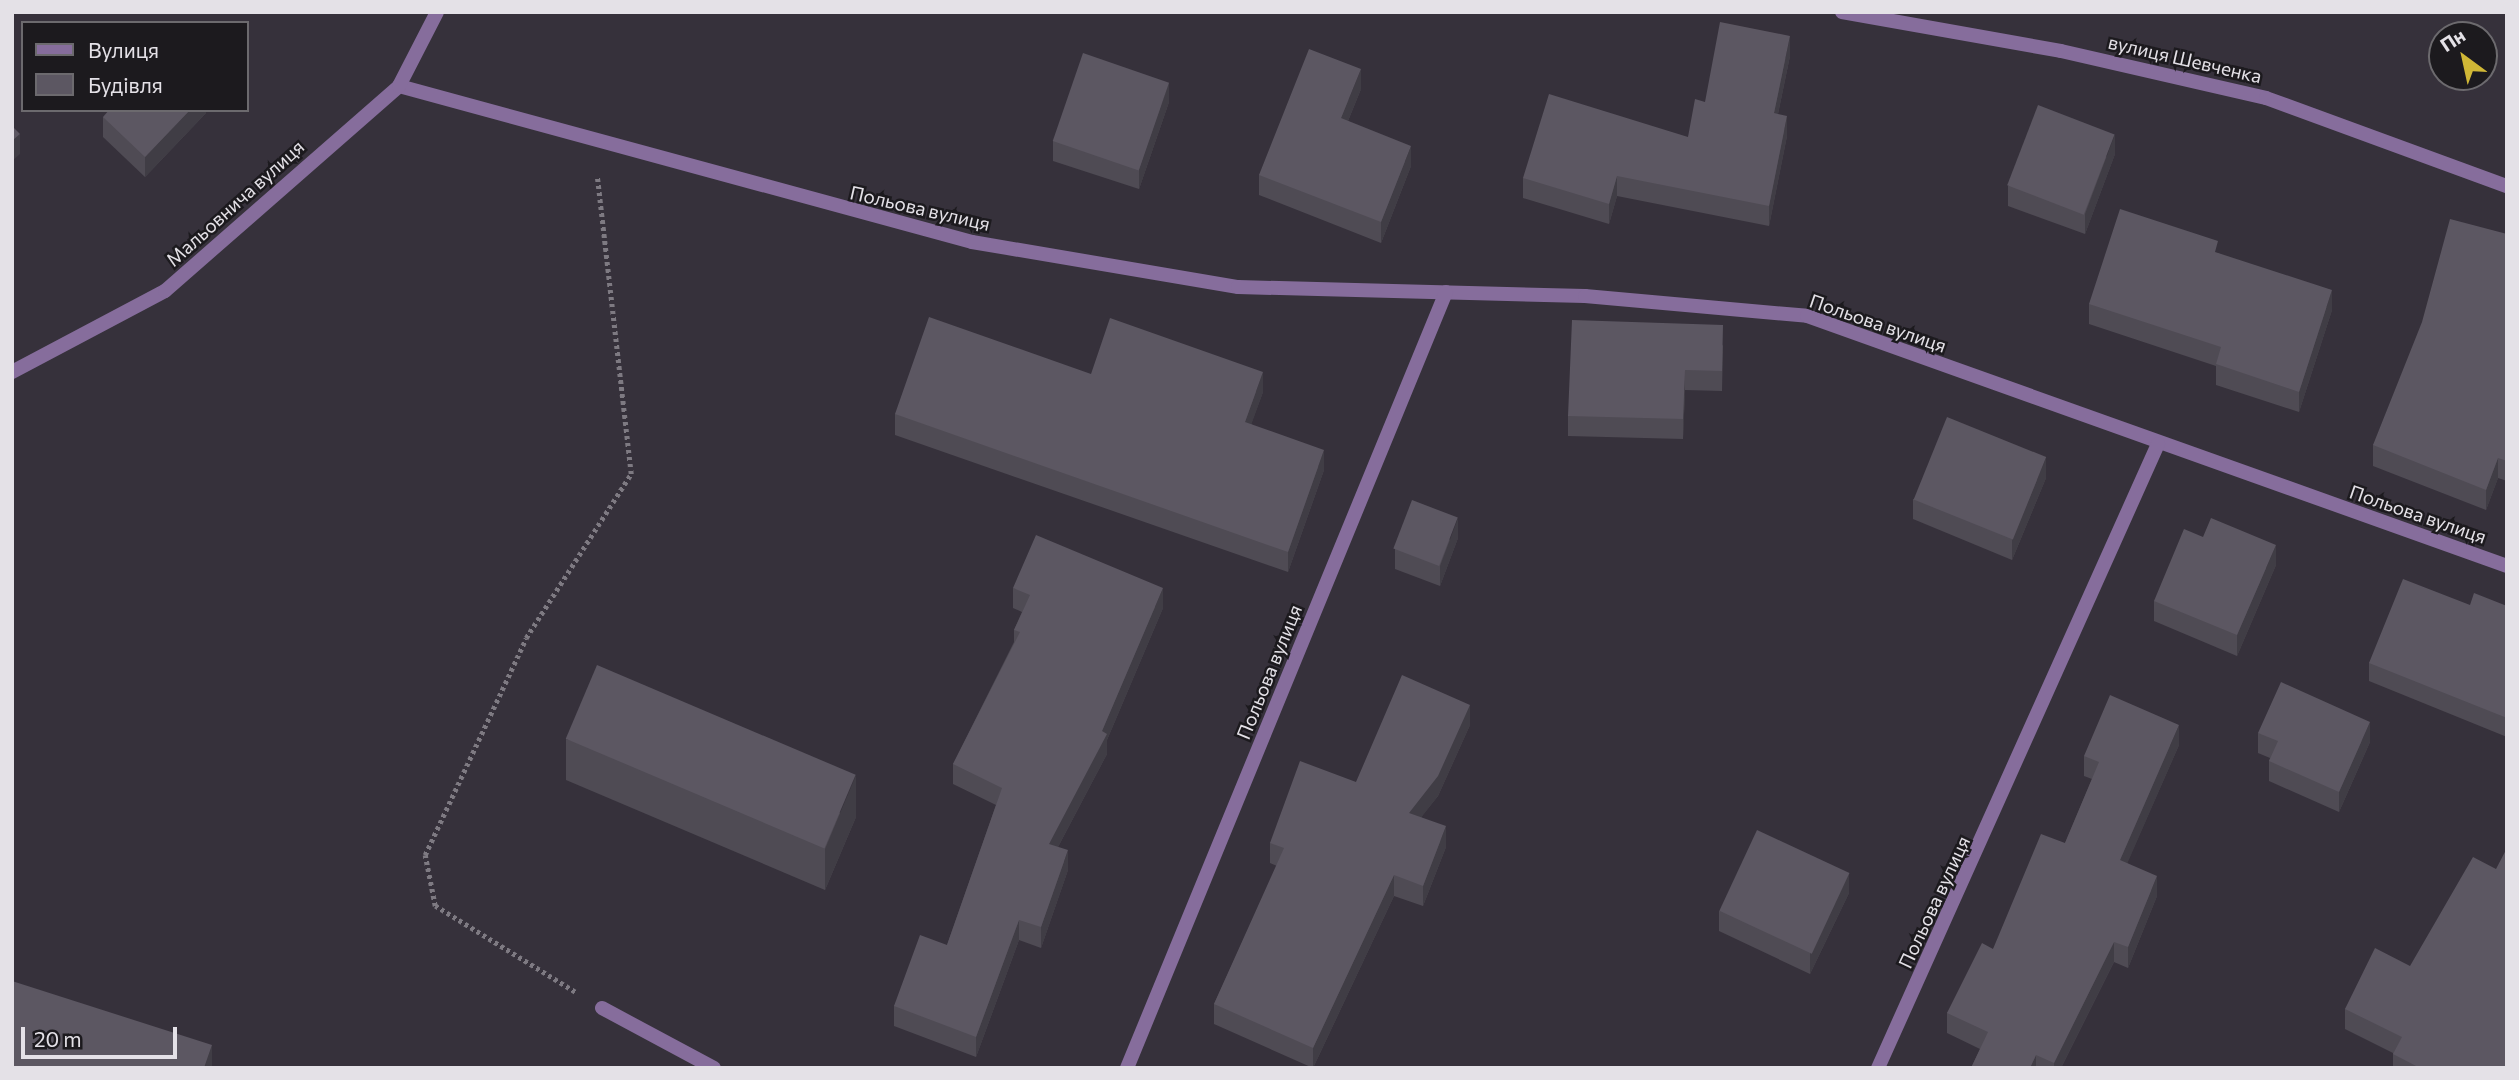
<!DOCTYPE html>
<html>
<head>
<meta charset="utf-8">
<style>
  body { margin:0 }
  #map { position:relative; width:2519px; height:1080px; overflow:hidden; background:#36313b; font-family:Commissioner,sans-serif }
  div>[style] { position:absolute }
  .path>* { height:4.5px; margin-top:-2.25px; transform-origin:0; background:repeating-linear-gradient(90deg,#7e7a82 0 3.5px,transparent 0 7px) }
  .street>* { height:14px; margin:-7px; padding:0 7px; transform-origin:7px; border-radius:7px; background:#866d9c }
  .wall>* { inset:0; background:#4f4b54 }
  .shaded-wall>* { inset:0; background:#403d45 }
  .building>* { inset:0; background:#5c5762; transform-origin:0 0 }
  span { translate:-50% -50%; white-space:nowrap; text-align:center; line-height:1.15; -webkit-text-stroke:5px #1c1a1e; paint-order:stroke }
  .street-label { font-size:19px; color:#e4e1e7 }
  .frame { position:absolute; inset:0; border:14px solid #e4e1e7; pointer-events:none }
  .legend { position:absolute; left:21px; top:21px; width:228px; height:91px; box-sizing:border-box; background:#1c1a1e; border:2px solid #6c6a6e; margin:0; padding:9px 12px; list-style:none; font-size:21px; color:#e4e1e7 }
  .legend li { display:flex; align-items:center; gap:14px; height:35px }
  .legend b { width:35px; border:2px solid #6c6a6e }
  .north { position:absolute; left:2428px; top:21px; width:70px; height:70px; box-sizing:border-box; background:#1c1a1e; border:2px solid #6c6a6e; border-radius:50%; rotate:327deg; font-size:19px; font-weight:700; line-height:28px; text-align:center; color:#e4e1e7 }
  .north::after { content:''; display:block; margin:auto; width:24px; height:32px; background:#d0b736; clip-path:polygon(50% 0,100% 100%,50% 72%,0 100%) }
  .scale { position:absolute; left:21px; top:1027px; width:156px; height:32px; box-sizing:border-box; border:4px solid #e4e1e7; border-top:0; padding-left:9px; font-size:21px; line-height:24px; white-space:nowrap; color:#e4e1e7; -webkit-text-stroke:5px #1c1a1e; paint-order:stroke }
</style>
</head>
<body>
<div id="map">
  <div class="path">
    <div style="left:575px;top:992px;width:164px;rotate:-148.4deg"></div>
    <div style="left:435px;top:906px;width:52px;rotate:-101.1deg"></div>
    <div style="left:425px;top:855px;width:239px;rotate:-65deg"></div>
    <div style="left:526px;top:638px;width:195px;rotate:-57.4deg"></div>
    <div style="left:631px;top:474px;width:300px;rotate:-96.5deg"></div>
  </div>
  <div class="street">
    <div style="left:1842px;top:12px;width:222px;rotate:10.1deg"></div>
    <div style="left:2061px;top:51px;width:210px;rotate:12.9deg"></div>
    <div style="left:2266px;top:98px;width:257px;rotate:20.1deg"></div>
    <div style="left:399px;top:86px;width:594px;rotate:15.23deg"></div>
    <div style="left:972px;top:242px;width:270px;rotate:9.6deg"></div>
    <div style="left:1238px;top:287px;width:347px;rotate:1.5deg"></div>
    <div style="left:1585px;top:296px;width:223px;rotate:5.1deg"></div>
    <div style="left:1807px;top:316px;width:743px;rotate:19.65deg"></div>
    <div style="left:12px;top:372px;width:173px;rotate:-27.9deg"></div>
    <div style="left:165px;top:291px;width:311px;rotate:-41.2deg"></div>
    <div style="left:399px;top:86px;width:83px;rotate:-62.8deg"></div>
    <div style="left:602px;top:1008px;width:127px;rotate:28.2deg"></div>
    <div style="left:1127px;top:1068px;width:839px;rotate:-67.65deg"></div>
    <div style="left:1878px;top:1068px;width:684px;rotate:-65.83deg"></div>
  </div>
  <div class="wall">
    <div style="clip-path:polygon(1790px 56px,1778px 114px,1787px 136px,1769px 226px,1617px 196px,1609px 224px,1523px 198px,1523px 178px,1688px 137px,1705px 102px)"></div>
    <div style="clip-path:polygon(1361px 89px,1348px 121px,1411px 166px,1381px 243px,1259px 195px,1259px 175px)"></div>
    <div style="clip-path:polygon(1169px 102px,1139px 189px,1053px 161px,1053px 141px)"></div>
    <div style="clip-path:polygon(206px 110px,206px 113px,145px 177px,103px 137px,103px 117px)"></div>
    <div style="clip-path:polygon(2115px 154px,2085px 234px,2008px 206px,2008px 186px)"></div>
    <div style="clip-path:polygon(2507px 234px,2507px 481px,2498px 478px,2486px 510px,2373px 466px,2373px 445px)"></div>
    <div style="clip-path:polygon(2218px 253px,2332px 310px,2299px 412px,2216px 385px,2216px 366px,2089px 324px,2089px 304px)"></div>
    <div style="clip-path:polygon(1723px 345px,1722px 391px,1685px 390px,1683px 439px,1568px 436px,1568px 416px)"></div>
    <div style="clip-path:polygon(1091px 374px,1263px 392px,1251px 424px,1324px 470px,1288px 572px,895px 435px,895px 414px)"></div>
    <div style="clip-path:polygon(2046px 478px,2012px 560px,1913px 519px,1913px 499px)"></div>
    <div style="clip-path:polygon(1458px 538px,1440px 586px,1395px 569px,1395px 549px)"></div>
    <div style="clip-path:polygon(2276px 565px,2237px 656px,2154px 621px,2154px 601px)"></div>
    <div style="clip-path:polygon(1013px 588px,1163px 608px,1107px 740px,1107px 754px,1058px 847px,1068px 870px,1041px 948px,1019px 940px,976px 1057px,894px 1026px,894px 1006px,947px 945px,996px 805px,953px 784px,953px 764px,1014px 642px,1014px 630px,1022px 612px,1013px 608px)"></div>
    <div style="clip-path:polygon(2507px 606px,2507px 737px,2369px 681px,2369px 663px)"></div>
    <div style="clip-path:polygon(1470px 725px,1438px 796px,1421px 817px,1446px 847px,1423px 906px,1394px 896px,1313px 1068px,1214px 1024px,1214px 1004px,1277px 866px,1270px 863px,1270px 843px,1356px 782px)"></div>
    <div style="clip-path:polygon(2258px 733px,2370px 742px,2339px 812px,2269px 781px,2269px 761px,2270px 758px,2258px 753px)"></div>
    <div style="clip-path:polygon(566px 739px,856px 817px,825px 890px,566px 780px)"></div>
    <div style="clip-path:polygon(2179px 745px,2127px 863px,2157px 896px,2128px 968px,2114px 962px,2061px 1068px,1971px 1068px,1980px 1049px,1947px 1033px,1947px 1013px,1993px 949px,2065px 843px,2092px 779px,2084px 776px,2084px 756px)"></div>
    <div style="clip-path:polygon(1849px 893px,1810px 974px,1719px 931px,1719px 911px)"></div>
    <div style="clip-path:polygon(2410px 966px,2507px 1068px,2393px 1068px,2393px 1053px,2345px 1029px,2345px 1009px)"></div>
  </div>
  <div class="shaded-wall">
    <div style="clip-path:polygon(1790px 36px,1790px 56px,1774px 133px,1774px 113px)"></div>
    <div style="clip-path:polygon(1361px 69px,1361px 89px,1341px 138px,1341px 118px)"></div>
    <div style="clip-path:polygon(1169px 82px,1169px 102px,1139px 189px,1139px 169px)"></div>
    <div style="clip-path:polygon(190px 110px,206px 110px,206px 113px,145px 177px,145px 157px)"></div>
    <div style="clip-path:polygon(1787px 116px,1787px 136px,1769px 226px,1769px 206px)"></div>
    <div style="clip-path:polygon(20px 134px,20px 154px,12px 161px,12px 141px)"></div>
    <div style="clip-path:polygon(2115px 134px,2115px 154px,2085px 234px,2085px 214px)"></div>
    <div style="clip-path:polygon(1411px 146px,1411px 166px,1381px 243px,1381px 222px)"></div>
    <div style="clip-path:polygon(1617px 176px,1617px 196px,1609px 224px,1609px 204px)"></div>
    <div style="clip-path:polygon(2332px 290px,2332px 310px,2299px 412px,2299px 392px)"></div>
    <div style="clip-path:polygon(1685px 370px,1685px 390px,1683px 439px,1683px 419px)"></div>
    <div style="clip-path:polygon(1263px 372px,1263px 392px,1245px 442px,1245px 422px)"></div>
    <div style="clip-path:polygon(1324px 450px,1324px 470px,1288px 572px,1288px 552px)"></div>
    <div style="clip-path:polygon(2046px 458px,2046px 478px,2012px 560px,2012px 540px)"></div>
    <div style="clip-path:polygon(2498px 458px,2498px 478px,2486px 510px,2486px 490px)"></div>
    <div style="clip-path:polygon(1458px 518px,1458px 538px,1440px 586px,1440px 566px)"></div>
    <div style="clip-path:polygon(2276px 545px,2276px 565px,2237px 656px,2237px 635px)"></div>
    <div style="clip-path:polygon(1163px 588px,1163px 608px,1107px 740px,1107px 754px,1049px 864px,1049px 844px,1102px 731px)"></div>
    <div style="clip-path:polygon(1470px 705px,1470px 725px,1438px 796px,1409px 833px,1409px 813px)"></div>
    <div style="clip-path:polygon(2370px 722px,2370px 742px,2339px 812px,2339px 792px)"></div>
    <div style="clip-path:polygon(2179px 725px,2179px 745px,2120px 880px,2120px 860px)"></div>
    <div style="clip-path:polygon(856px 775px,856px 817px,825px 890px,825px 849px)"></div>
    <div style="clip-path:polygon(1446px 826px,1446px 847px,1423px 906px,1423px 886px)"></div>
    <div style="clip-path:polygon(1068px 850px,1068px 870px,1041px 948px,1041px 927px)"></div>
    <div style="clip-path:polygon(1849px 873px,1849px 893px,1810px 974px,1810px 954px)"></div>
    <div style="clip-path:polygon(1394px 875px,1394px 896px,1313px 1068px,1313px 1048px)"></div>
    <div style="clip-path:polygon(2157px 876px,2157px 896px,2128px 968px,2128px 947px)"></div>
    <div style="clip-path:polygon(1019px 920px,1019px 940px,976px 1057px,976px 1037px)"></div>
    <div style="clip-path:polygon(2114px 942px,2114px 962px,2061px 1068px,2054px 1068px,2054px 1063px)"></div>
    <div style="clip-path:polygon(212px 1045px,212px 1068px,204px 1068px)"></div>
    <div style="clip-path:polygon(2036px 1055px,2036px 1068px,2030px 1068px)"></div>
  </div>
  <div class="building">
    <div style="clip-path:polygon(1720px 22px,1790px 36px,1774px 113px,1787px 116px,1769px 206px,1617px 176px,1609px 204px,1523px 178px,1549px 94px,1688px 137px,1695px 99px,1705px 102px)"></div>
    <div style="clip-path:polygon(1309px 49px,1361px 69px,1341px 118px,1411px 146px,1381px 222px,1259px 175px)"></div>
    <div style="left:1083px;top:53px;width:91px;height:93px;rotate:19deg"></div>
    <div style="left:2038px;top:105px;width:82px;height:86px;rotate:21deg"></div>
    <div style="clip-path:polygon(109px 110px,190px 110px,145px 157px,103px 117px)"></div>
    <div style="clip-path:polygon(12px 126px,20px 134px,12px 141px)"></div>
    <div style="clip-path:polygon(2120px 209px,2218px 241px,2215px 252px,2332px 290px,2299px 392px,2216px 364px,2221px 347px,2089px 304px)"></div>
    <div style="clip-path:polygon(2450px 219px,2507px 234px,2507px 461px,2498px 458px,2486px 490px,2373px 445px,2422px 322px)"></div>
    <div style="clip-path:polygon(929px 317px,1091px 374px,1110px 318px,1263px 372px,1245px 422px,1324px 450px,1288px 552px,895px 414px)"></div>
    <div style="clip-path:polygon(1572px 320px,1723px 325px,1722px 371px,1685px 370px,1683px 419px,1568px 416px)"></div>
    <div style="left:1947px;top:417px;width:107px;height:89px;rotate:22deg"></div>
    <div style="left:1412px;top:500px;width:49px;height:52px;rotate:21deg"></div>
    <div style="clip-path:polygon(2211px 518px,2276px 545px,2237px 635px,2154px 601px,2184px 529px,2203px 537px)"></div>
    <div style="clip-path:polygon(1036px 535px,1163px 588px,1102px 731px,1107px 734px,1049px 844px,1068px 850px,1041px 927px,1019px 920px,976px 1037px,894px 1006px,920px 935px,947px 945px,1002px 788px,953px 764px,1020px 632px,1014px 630px,1030px 595px,1013px 588px)"></div>
    <div style="clip-path:polygon(2403px 579px,2470px 605px,2474px 593px,2507px 606px,2507px 718px,2369px 663px)"></div>
    <div style="left:597px;top:665px;width:281px;height:80px;rotate:23deg"></div>
    <div style="clip-path:polygon(1402px 675px,1470px 705px,1438px 776px,1409px 813px,1446px 826px,1423px 886px,1394px 875px,1313px 1048px,1214px 1004px,1284px 848px,1270px 843px,1300px 761px,1356px 782px)"></div>
    <div style="clip-path:polygon(2281px 682px,2370px 722px,2339px 792px,2269px 761px,2278px 741px,2258px 733px)"></div>
    <div style="clip-path:polygon(2110px 695px,2179px 725px,2120px 860px,2157px 876px,2128px 947px,2114px 942px,2054px 1063px,2036px 1055px,2030px 1068px,1971px 1068px,1988px 1032px,1947px 1013px,1982px 943px,1993px 949px,2041px 834px,2065px 843px,2099px 762px,2084px 756px)"></div>
    <div style="left:1757px;top:830px;width:102px;height:89px;rotate:25deg"></div>
    <div style="clip-path:polygon(2507px 848px,2507px 1068px,2420px 1068px,2393px 1054px,2402px 1037px,2345px 1009px,2375px 948px,2410px 966px,2473px 857px,2496px 869px)"></div>
    <div style="clip-path:polygon(12px 981px,212px 1045px,204px 1068px,12px 1068px)"></div>
  </div>
  <div class="street-label">
    <span style="left:2185px;top:59px;rotate:13deg">вулиця Шевченка</span>
    <span style="left:235px;top:203px;rotate:-42deg">Мальовнича вулиця</span>
    <span style="left:920px;top:208px;rotate:13deg">Польова вулиця</span>
    <span style="left:1878px;top:323px;rotate:19deg">Польова вулиця</span>
    <span style="left:2418px;top:514px;rotate:19deg">Польова вулиця</span>
    <span style="left:1269px;top:672px;rotate:-68deg">Польова вулиця</span>
    <span style="left:1934px;top:902px;rotate:-65deg">Польова вулиця</span>
  </div>
  <div class="frame"></div>
  <ul class="legend">
  <li><b style="height:9px;background:#866d9c"></b>Вулиця</li>
  <li><b style="height:19px;background:#5c5762"></b>Будівля</li>
  </ul>
  <div class="north">Пн</div>
  <div class="scale">20 m</div>
</div>
</body>
</html>
